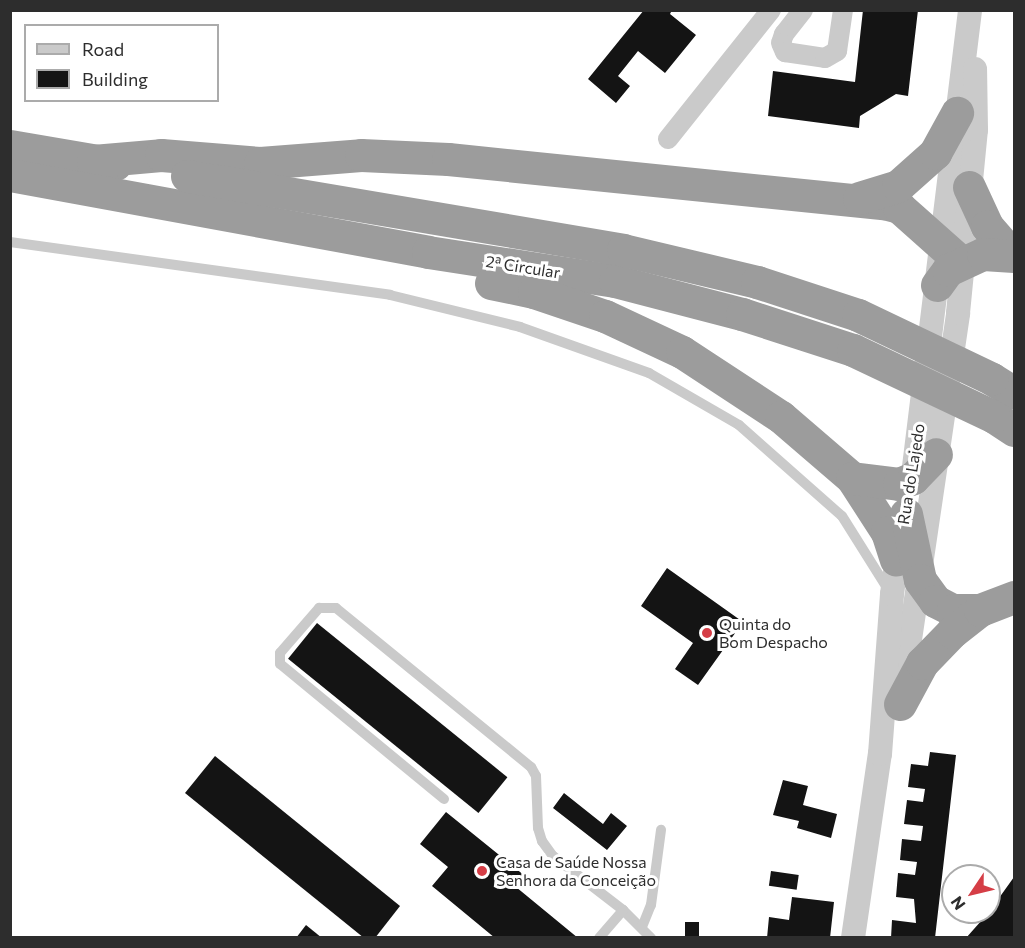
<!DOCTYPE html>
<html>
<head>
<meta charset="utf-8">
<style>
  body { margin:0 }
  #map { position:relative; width:1025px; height:948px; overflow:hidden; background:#fff; font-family:Commissioner,sans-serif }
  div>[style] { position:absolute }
  .building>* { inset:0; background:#141414; transform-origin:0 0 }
  .service>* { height:10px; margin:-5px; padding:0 5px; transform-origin:5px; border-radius:5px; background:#cacaca }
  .minor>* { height:20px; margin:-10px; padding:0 10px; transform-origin:10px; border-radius:10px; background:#cacaca }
  .tertiary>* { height:24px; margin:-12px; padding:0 12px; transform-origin:12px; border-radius:12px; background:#cacaca }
  .trunk>* { height:33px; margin:-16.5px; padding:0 16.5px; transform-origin:16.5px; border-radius:16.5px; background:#9c9c9c }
  .trunk-bridge>* { height:33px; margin:-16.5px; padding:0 16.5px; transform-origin:16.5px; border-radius:16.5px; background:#9c9c9c }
  .dots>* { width:16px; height:16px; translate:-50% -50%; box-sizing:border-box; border:3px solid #fff; border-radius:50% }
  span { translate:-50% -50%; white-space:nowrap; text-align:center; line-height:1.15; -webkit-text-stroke:6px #fff; paint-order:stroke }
  .street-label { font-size:16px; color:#2d2d2d }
  .poi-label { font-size:16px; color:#2d2d2d }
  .left { translate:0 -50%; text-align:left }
  .frame { position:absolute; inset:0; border:12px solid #2d2d2d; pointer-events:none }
  .legend { position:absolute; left:24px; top:24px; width:195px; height:78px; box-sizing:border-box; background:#fff; border:2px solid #ababab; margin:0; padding:8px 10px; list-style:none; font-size:18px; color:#2d2d2d }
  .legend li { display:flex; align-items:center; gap:12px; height:30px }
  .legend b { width:30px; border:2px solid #ababab }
  .north { position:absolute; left:941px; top:864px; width:60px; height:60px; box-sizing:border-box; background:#fff; border:2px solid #ababab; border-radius:50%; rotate:235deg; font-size:16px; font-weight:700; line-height:24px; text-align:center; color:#2d2d2d }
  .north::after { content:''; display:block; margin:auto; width:21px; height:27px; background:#d53e46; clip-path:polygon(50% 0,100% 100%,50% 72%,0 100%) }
</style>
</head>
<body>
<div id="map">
  <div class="building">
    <div style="clip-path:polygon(644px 10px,672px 10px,670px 14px,696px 35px,665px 73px,638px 51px,618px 76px,630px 86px,616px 103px,588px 79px)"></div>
    <div style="clip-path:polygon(863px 10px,918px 10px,908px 96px,896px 94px,860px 116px,859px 128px,768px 116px,773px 71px,855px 82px)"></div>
    <div style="clip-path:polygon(667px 568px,743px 622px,698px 685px,675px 669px,693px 643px,641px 606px)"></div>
    <div style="left:317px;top:623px;width:245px;height:46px;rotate:39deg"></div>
    <div style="clip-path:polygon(930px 752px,956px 755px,935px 938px,891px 938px,892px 920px,916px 923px,914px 899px,896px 897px,898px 873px,915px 875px,917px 862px,900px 860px,902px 839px,921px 841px,923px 826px,904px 824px,907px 800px,923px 802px,925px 789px,908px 787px,911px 764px,928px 766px)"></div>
    <div style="clip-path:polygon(215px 756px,400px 906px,375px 938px,364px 938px,185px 793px)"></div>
    <div style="clip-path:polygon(783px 780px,808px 786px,803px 805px,837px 814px,831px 838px,797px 828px,799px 821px,773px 815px)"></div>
    <div style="clip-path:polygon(564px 793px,603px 824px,611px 813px,627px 826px,607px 850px,553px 808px)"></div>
    <div style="clip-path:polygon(446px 812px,525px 876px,516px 887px,578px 938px,495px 938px,432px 886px,448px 867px,420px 844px)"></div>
    <div style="left:771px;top:871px;width:28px;height:15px;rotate:8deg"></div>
    <div style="clip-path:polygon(1014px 877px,1014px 938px,966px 938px,989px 912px)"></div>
    <div style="clip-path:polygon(792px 897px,834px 902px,830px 938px,767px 938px,769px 917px,789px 920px)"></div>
    <div style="left:685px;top:922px;width:14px;height:16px"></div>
    <div style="clip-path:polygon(306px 925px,322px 938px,296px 938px)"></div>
  </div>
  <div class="service">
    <div style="left:10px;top:242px;width:384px;rotate:7.9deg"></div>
    <div style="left:390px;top:295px;width:134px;rotate:13.8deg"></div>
    <div style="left:520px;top:327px;width:137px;rotate:19.6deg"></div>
    <div style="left:649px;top:373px;width:104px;rotate:30deg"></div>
    <div style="left:739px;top:425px;width:137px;rotate:41.5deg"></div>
    <div style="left:842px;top:516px;width:89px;rotate:57.9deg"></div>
    <div style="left:444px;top:799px;width:212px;rotate:-140.5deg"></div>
    <div style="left:280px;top:664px;width:11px;rotate:-90deg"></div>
    <div style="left:280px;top:653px;width:60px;rotate:-49.1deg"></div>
    <div style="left:319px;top:608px;width:17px"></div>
    <div style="left:336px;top:608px;width:252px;rotate:39.2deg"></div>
    <div style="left:531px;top:767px;width:10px;rotate:61deg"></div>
    <div style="left:536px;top:776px;width:52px;rotate:87.8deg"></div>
    <div style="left:538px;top:828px;width:14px;rotate:73deg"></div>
    <div style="left:542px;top:841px;width:19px;rotate:54deg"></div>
    <div style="left:553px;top:856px;width:88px;rotate:37.6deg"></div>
    <div style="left:623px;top:910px;width:40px;rotate:45deg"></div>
    <div style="left:642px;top:927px;width:24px;rotate:-68deg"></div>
    <div style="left:651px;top:905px;width:76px;rotate:-82.4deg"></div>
    <div style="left:599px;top:938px;width:37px;rotate:-49deg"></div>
  </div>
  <div class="minor">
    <div style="left:803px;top:10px;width:31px;rotate:128deg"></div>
    <div style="left:784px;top:34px;width:9px;rotate:108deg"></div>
    <div style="left:781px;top:43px;width:10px;rotate:66deg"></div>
    <div style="left:785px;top:52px;width:40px;rotate:8.5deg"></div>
    <div style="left:825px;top:58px;width:14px;rotate:-30deg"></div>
    <div style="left:837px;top:51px;width:41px;rotate:-81.7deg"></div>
    <div style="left:668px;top:139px;width:165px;rotate:-51.4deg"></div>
  </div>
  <div class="tertiary">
    <div style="left:912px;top:483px;width:477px;rotate:-83deg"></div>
    <div style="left:903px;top:687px;width:378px;rotate:-81.6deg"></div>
    <div style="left:958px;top:313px;width:184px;rotate:-84.4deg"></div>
    <div style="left:976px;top:130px;width:61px;rotate:-90.9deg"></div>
    <div style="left:853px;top:938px;width:186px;rotate:-81.7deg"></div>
    <div style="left:880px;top:754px;width:160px;rotate:-85.7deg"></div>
    <div style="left:892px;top:594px;width:50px;rotate:-82deg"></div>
  </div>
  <div class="trunk">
    <div style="left:10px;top:146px;width:107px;rotate:9.7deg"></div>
    <div style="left:93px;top:161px;width:68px;rotate:-5deg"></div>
    <div style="left:161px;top:155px;width:99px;rotate:4.6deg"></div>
    <div style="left:260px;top:163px;width:101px;rotate:-4.5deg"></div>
    <div style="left:361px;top:155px;width:87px;rotate:2.6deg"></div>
    <div style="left:448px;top:159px;width:438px;rotate:5.8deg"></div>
    <div style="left:884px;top:203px;width:16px;rotate:15deg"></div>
    <div style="left:899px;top:207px;width:84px;rotate:41.6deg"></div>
    <div style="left:10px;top:175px;width:425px;rotate:10.4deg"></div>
    <div style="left:428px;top:252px;width:189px;rotate:8.8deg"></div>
    <div style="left:615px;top:281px;width:131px;rotate:14.6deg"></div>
    <div style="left:742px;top:314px;width:117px;rotate:18deg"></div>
    <div style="left:187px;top:176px;width:442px;rotate:9.6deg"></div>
    <div style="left:623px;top:250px;width:138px;rotate:13.4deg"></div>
    <div style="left:757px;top:282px;width:106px;rotate:18.1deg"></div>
    <div style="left:969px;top:187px;width:43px;rotate:65.2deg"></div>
    <div style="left:987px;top:226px;width:38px;rotate:49deg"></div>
    <div style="left:859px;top:198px;width:41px;rotate:-17.1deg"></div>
    <div style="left:898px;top:186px;width:50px;rotate:-41.7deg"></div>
    <div style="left:935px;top:153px;width:46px;rotate:-61.2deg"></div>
    <div style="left:491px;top:283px;width:44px;rotate:11.8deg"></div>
    <div style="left:534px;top:292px;width:75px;rotate:18.7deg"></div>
    <div style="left:605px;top:316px;width:85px;rotate:25.1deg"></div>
    <div style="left:682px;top:352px;width:118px;rotate:33.3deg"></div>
    <div style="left:781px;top:417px;width:94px;rotate:40.7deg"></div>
    <div style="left:852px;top:478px;width:64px;rotate:57.1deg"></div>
    <div style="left:887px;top:532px;width:29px;rotate:72deg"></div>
    <div style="left:937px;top:285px;width:19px;rotate:-54deg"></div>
    <div style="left:948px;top:270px;width:38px;rotate:-25deg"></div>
    <div style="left:983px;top:254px;width:31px;rotate:4deg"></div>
    <div style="left:992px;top:379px;width:26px;rotate:32deg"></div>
    <div style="left:994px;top:417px;width:24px;rotate:33deg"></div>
    <div style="left:852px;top:478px;width:47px;rotate:7.3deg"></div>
    <div style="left:899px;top:484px;width:15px;rotate:-23deg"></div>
    <div style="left:913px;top:478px;width:33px;rotate:-46deg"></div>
    <div style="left:906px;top:514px;width:67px;rotate:78deg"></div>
    <div style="left:920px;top:580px;width:26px;rotate:54deg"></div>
    <div style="left:935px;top:601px;width:20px;rotate:27deg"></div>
    <div style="left:953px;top:610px;width:27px"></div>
    <div style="left:900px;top:704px;width:47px;rotate:-61.8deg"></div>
    <div style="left:922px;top:663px;width:43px;rotate:-45.9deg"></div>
    <div style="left:952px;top:632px;width:36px;rotate:-38deg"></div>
    <div style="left:980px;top:610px;width:36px;rotate:-21deg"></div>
  </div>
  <div class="trunk-bridge">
    <div style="left:858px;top:315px;width:148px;rotate:25.5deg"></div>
    <div style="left:853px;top:350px;width:156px;rotate:25.4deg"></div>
  </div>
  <div class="dots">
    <div style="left:707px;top:633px;background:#d53e46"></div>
    <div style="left:482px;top:871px;background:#d53e46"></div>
  </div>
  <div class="street-label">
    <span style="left:523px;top:267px;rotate:9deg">2ª Circular</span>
    <span style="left:911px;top:474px;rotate:-81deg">Rua do Lajedo</span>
  </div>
  <div class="poi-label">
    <span class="left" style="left:719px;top:633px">Quinta do<br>Bom Despacho</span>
    <span class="left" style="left:496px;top:871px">Casa de Saúde Nossa<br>Senhora da Conceição</span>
  </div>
  <div class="frame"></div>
  <ul class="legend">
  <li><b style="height:8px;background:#cacaca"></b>Road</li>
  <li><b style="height:16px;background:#141414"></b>Building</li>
  </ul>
  <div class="north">N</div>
</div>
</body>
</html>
